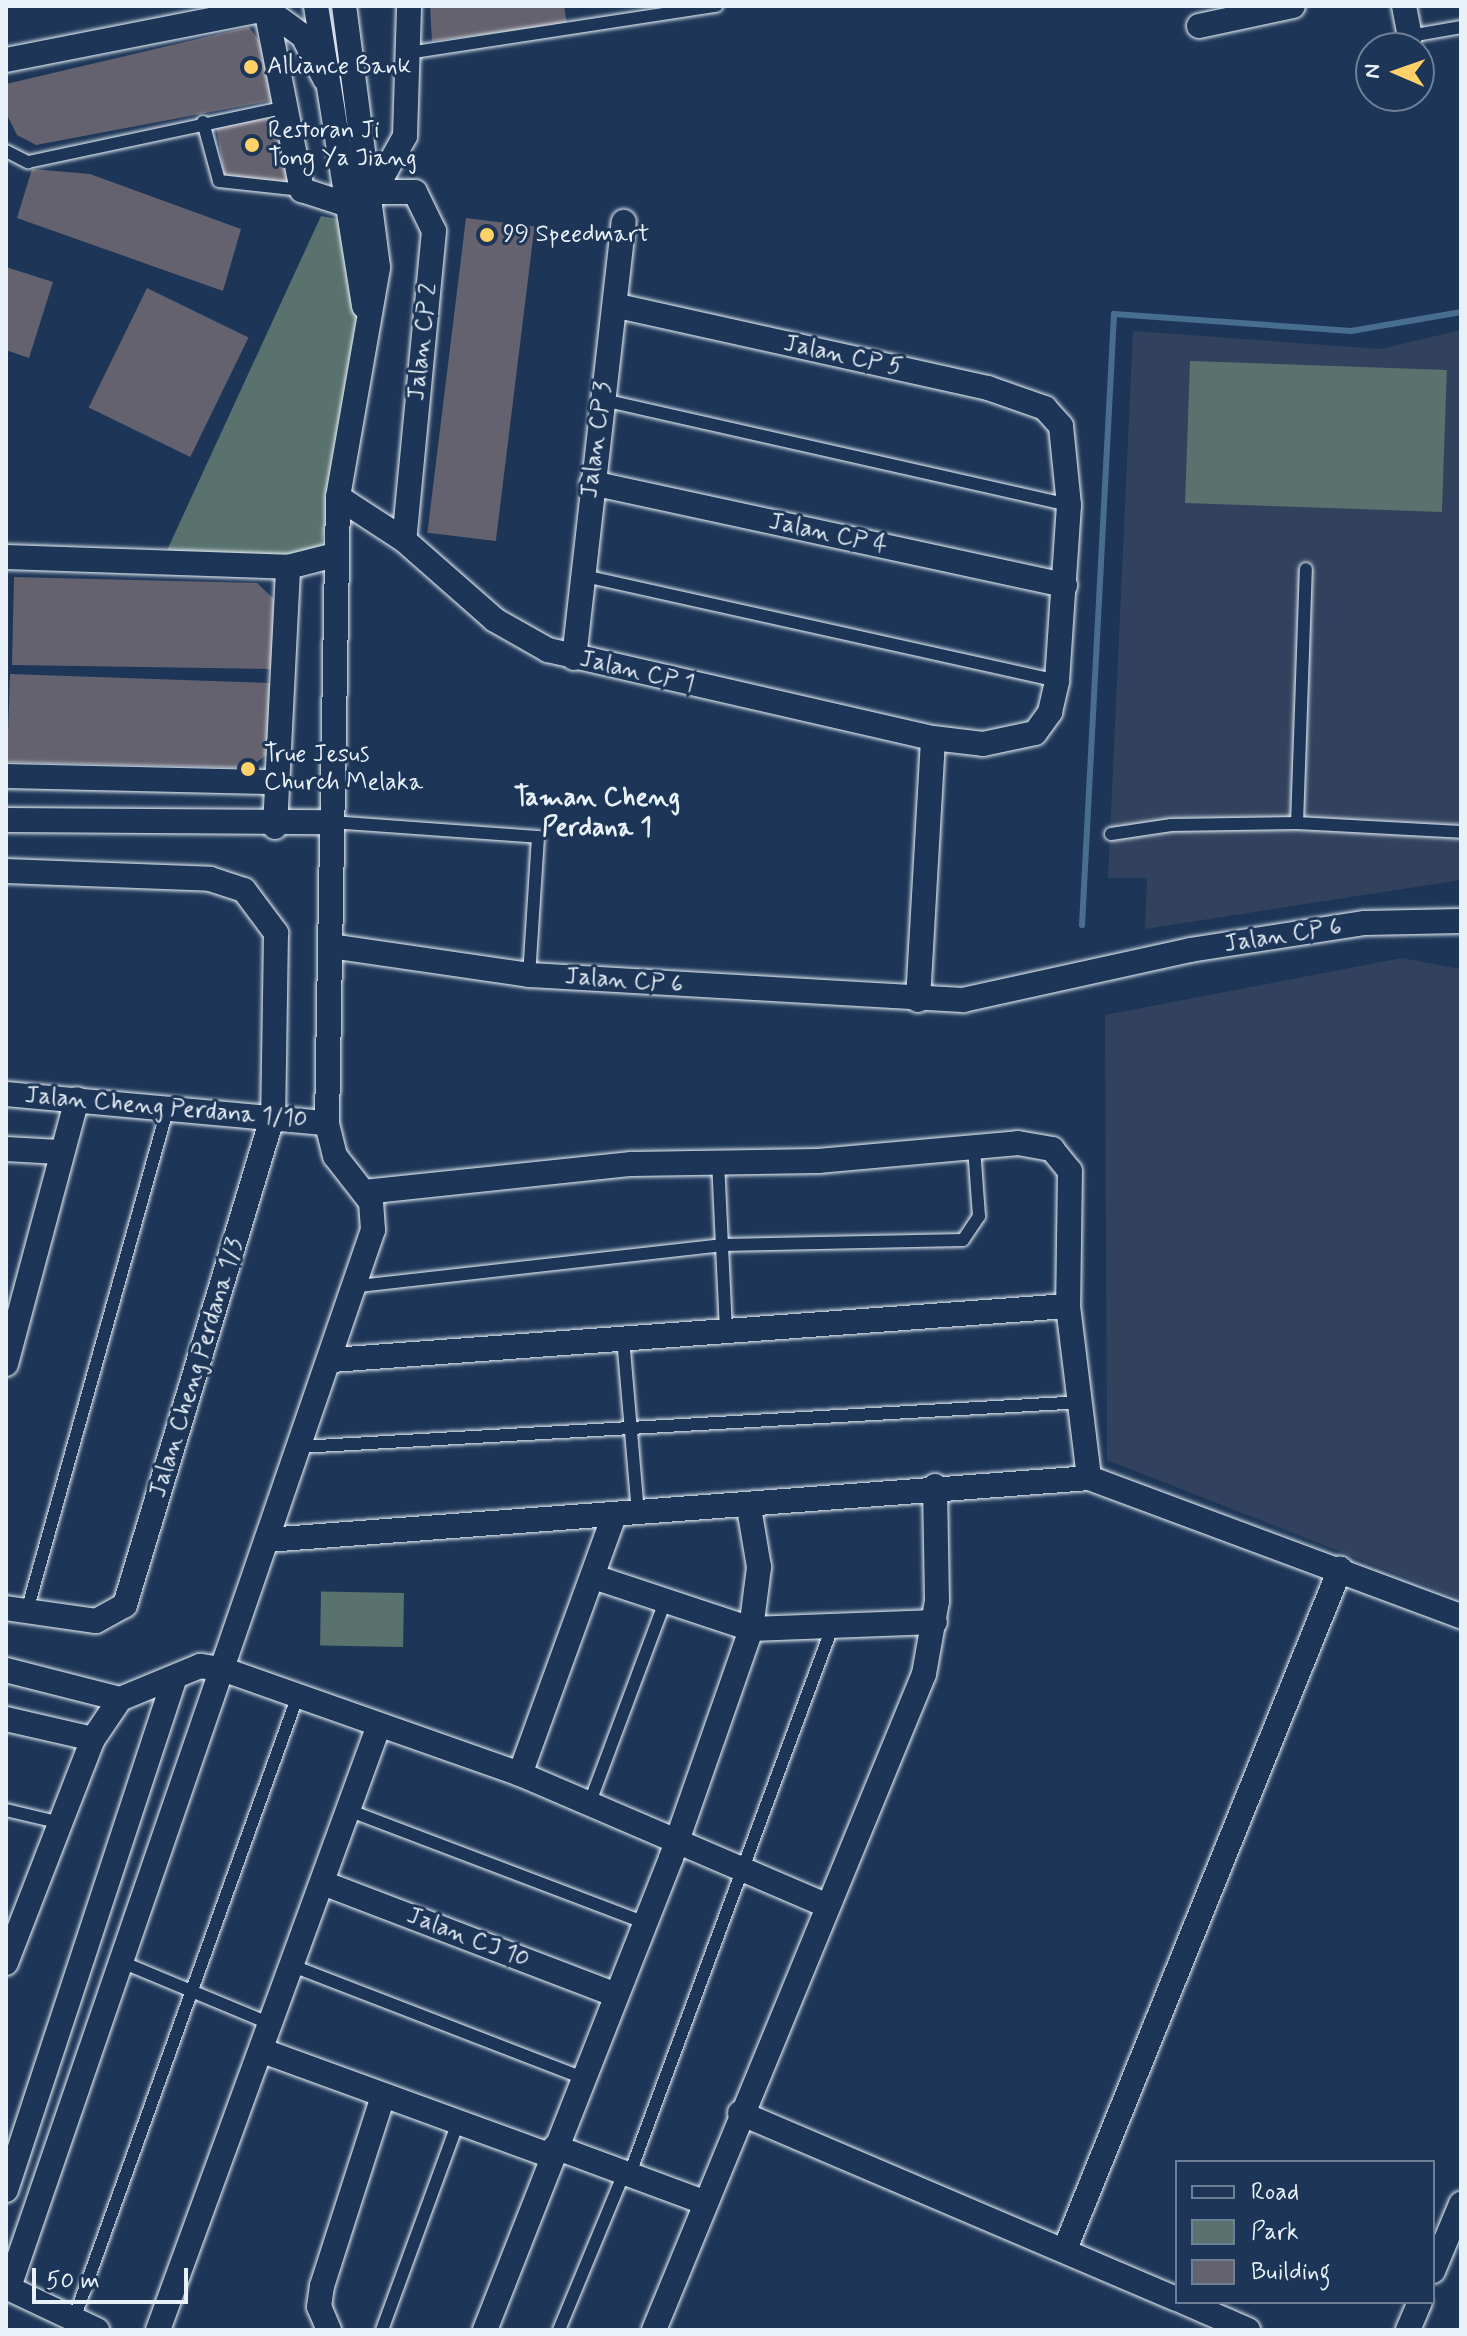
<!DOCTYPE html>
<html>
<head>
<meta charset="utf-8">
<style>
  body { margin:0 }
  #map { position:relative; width:1467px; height:2336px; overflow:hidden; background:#1d3557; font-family:Mynerve,sans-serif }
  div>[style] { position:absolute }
  .built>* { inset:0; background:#32425e }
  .green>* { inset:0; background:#59726e; transform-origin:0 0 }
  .stream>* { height:6px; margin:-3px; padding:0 3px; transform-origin:3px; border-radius:3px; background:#476e8f }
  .building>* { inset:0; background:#64626e; transform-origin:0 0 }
  .roads { filter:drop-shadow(0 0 2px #e8f1f8) drop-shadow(0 0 2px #e8f1f8) }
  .service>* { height:12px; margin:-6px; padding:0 6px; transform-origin:6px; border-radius:6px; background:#1d3557 }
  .minor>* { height:24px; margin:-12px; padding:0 12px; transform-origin:12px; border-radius:12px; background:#1d3557 }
  .dots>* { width:22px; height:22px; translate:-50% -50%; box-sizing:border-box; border:4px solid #1d3557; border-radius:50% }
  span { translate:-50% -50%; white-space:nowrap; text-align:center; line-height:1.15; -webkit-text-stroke:6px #1d3557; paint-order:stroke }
  .poi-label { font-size:24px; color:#e8f1f8 }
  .left { translate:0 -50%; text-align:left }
  .street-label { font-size:24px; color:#e8f1f8 }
  .neighbourhood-label { font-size:26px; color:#e8f1f8; font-weight:700 }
  .frame { position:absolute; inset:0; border:8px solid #e8f1f8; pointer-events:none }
  .legend { position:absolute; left:1175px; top:2160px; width:260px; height:144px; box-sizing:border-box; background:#1d3557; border:2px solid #6e8097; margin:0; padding:10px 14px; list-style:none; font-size:24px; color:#e8f1f8 }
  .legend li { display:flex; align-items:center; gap:16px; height:40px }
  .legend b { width:40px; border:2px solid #6e8097 }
  .north { position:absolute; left:1355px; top:32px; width:80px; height:80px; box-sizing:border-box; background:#1d3557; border:2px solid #6e8097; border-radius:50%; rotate:272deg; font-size:22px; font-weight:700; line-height:32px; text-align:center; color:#e8f1f8 }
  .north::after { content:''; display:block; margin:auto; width:28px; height:36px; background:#ffd166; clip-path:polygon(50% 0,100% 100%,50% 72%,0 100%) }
  .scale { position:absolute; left:32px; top:2268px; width:156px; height:36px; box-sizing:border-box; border:4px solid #e8f1f8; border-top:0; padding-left:10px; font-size:24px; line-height:28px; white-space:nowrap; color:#e8f1f8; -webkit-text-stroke:6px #1d3557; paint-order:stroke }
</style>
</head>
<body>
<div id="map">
  <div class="built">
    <div style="clip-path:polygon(1461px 330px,1461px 880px,1145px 929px,1147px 878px,1108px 878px,1133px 331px,1381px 349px)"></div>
    <div style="clip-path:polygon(1402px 958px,1461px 969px,1461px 1599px,1107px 1460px,1105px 1015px)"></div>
  </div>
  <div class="green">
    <div style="clip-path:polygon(321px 216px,344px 220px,363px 308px,318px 566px,163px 559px)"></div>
    <div style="left:1190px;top:361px;width:257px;height:142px;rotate:2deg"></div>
    <div style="left:404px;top:1593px;width:54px;height:83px;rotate:91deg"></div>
  </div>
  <div class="stream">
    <div style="left:1082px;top:925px;width:612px;rotate:-87deg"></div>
    <div style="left:1114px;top:314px;width:238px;rotate:4.1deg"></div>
    <div style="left:1351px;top:331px;width:112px;rotate:-9.8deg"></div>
  </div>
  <div class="building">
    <div style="clip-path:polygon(430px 6px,564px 6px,567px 24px,432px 41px)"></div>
    <div style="clip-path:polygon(249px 27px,268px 53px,280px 99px,36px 145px,17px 135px,6px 113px,6px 84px)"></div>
    <div style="clip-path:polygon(279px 115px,291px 186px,224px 175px,216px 125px)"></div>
    <div style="clip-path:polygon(32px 169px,90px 174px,241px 229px,223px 291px,17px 218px)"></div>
    <div style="left:466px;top:218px;width:69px;height:317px;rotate:7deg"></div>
    <div style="clip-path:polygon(6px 267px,53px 282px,29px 358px,6px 350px)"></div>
    <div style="left:147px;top:288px;width:113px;height:133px;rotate:26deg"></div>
    <div style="clip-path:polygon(14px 577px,257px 583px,275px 600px,273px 669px,12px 665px)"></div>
    <div style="clip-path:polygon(10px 674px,271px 683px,269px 753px,249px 768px,7px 762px)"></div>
  </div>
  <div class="roads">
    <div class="service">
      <div style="left:1410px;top:36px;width:52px;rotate:-10deg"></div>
      <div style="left:408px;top:53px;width:312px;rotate:-8.7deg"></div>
      <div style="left:203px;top:122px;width:61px;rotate:74.8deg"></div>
      <div style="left:219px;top:181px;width:83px;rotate:6.2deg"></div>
      <div style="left:6px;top:151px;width:25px;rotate:27deg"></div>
      <div style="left:28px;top:162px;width:264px;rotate:-12deg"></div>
      <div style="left:603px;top:400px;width:478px;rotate:12.7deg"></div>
      <div style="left:580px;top:575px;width:489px;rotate:12.5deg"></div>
      <div style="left:330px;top:822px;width:209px;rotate:4.1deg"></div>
      <div style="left:538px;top:837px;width:138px;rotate:93.7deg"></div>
      <div style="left:1297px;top:823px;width:254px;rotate:-88deg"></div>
      <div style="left:1111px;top:834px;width:61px;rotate:-8.5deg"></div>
      <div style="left:1171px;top:825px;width:126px;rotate:-0.9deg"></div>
      <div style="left:1297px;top:823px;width:164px;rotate:3.1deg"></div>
      <div style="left:718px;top:1161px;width:168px;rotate:87.3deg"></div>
      <div style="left:358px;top:1286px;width:366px;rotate:-6.4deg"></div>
      <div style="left:722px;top:1245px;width:241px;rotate:-1.2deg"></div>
      <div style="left:963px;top:1240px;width:29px;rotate:-56deg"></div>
      <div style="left:979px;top:1216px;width:68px;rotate:-94.2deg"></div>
      <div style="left:623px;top:1338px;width:176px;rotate:85.1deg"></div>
      <div style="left:300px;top:1447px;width:784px;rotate:-3.29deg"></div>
      <div style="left:27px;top:1611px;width:523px;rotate:-74.37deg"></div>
      <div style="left:590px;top:1802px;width:215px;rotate:-69.5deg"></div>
      <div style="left:6px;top:1810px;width:57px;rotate:13.3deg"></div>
      <div style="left:348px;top:1810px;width:319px;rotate:20.8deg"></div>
      <div style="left:117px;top:1960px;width:169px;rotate:22.6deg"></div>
      <div style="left:293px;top:1966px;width:308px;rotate:21.1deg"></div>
      <div style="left:630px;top:2173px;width:584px;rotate:-69.67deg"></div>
      <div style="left:74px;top:2319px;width:660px;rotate:-70.25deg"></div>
      <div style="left:382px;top:2330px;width:221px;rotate:-69.9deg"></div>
      <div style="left:559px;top:2330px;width:172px;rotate:-67.5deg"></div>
    </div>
    <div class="minor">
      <div style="left:316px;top:6px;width:304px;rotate:80.9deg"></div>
      <div style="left:1404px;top:6px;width:31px;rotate:79deg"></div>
      <div style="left:266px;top:9px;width:185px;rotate:78.8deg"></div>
      <div style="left:302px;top:190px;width:48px;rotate:18.1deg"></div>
      <div style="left:1199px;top:26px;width:96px;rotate:-12deg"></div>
      <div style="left:6px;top:60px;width:265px;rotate:-11.1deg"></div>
      <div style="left:266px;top:9px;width:46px;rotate:36.1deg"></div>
      <div style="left:303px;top:36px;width:48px;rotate:62.9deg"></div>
      <div style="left:374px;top:192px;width:41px"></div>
      <div style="left:415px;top:192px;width:43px;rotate:64deg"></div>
      <div style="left:434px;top:231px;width:310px;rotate:95.5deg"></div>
      <div style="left:374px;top:192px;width:64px;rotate:-61deg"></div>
      <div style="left:405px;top:136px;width:130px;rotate:-88.2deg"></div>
      <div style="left:592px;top:483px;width:484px;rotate:12.2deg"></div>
      <div style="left:338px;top:497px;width:79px;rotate:33.1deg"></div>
      <div style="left:404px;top:540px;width:121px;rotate:41.3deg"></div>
      <div style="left:495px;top:620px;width:61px;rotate:29.5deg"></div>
      <div style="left:548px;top:650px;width:395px;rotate:12.9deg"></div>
      <div style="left:933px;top:738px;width:50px;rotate:6.8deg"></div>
      <div style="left:983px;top:744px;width:53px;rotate:-11.9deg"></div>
      <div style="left:1035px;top:733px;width:26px;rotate:-54deg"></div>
      <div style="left:1050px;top:712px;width:32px;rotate:-77deg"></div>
      <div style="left:1057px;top:681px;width:176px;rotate:-86.1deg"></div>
      <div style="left:1069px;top:505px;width:79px;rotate:-95.8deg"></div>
      <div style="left:1061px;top:426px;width:24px;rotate:-132deg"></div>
      <div style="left:1045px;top:408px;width:60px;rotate:-160.7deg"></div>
      <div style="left:988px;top:388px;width:382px;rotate:-167.5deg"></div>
      <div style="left:6px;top:557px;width:282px;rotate:2deg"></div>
      <div style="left:288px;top:567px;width:49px;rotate:-14.3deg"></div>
      <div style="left:574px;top:658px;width:439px;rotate:-83.5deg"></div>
      <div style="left:6px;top:776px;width:271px;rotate:1.3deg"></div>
      <div style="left:6px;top:820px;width:324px;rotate:0.4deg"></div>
      <div style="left:275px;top:827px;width:260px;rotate:-87.1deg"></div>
      <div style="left:6px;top:871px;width:204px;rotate:2.2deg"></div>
      <div style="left:210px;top:879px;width:36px;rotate:18deg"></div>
      <div style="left:244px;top:890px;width:54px;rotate:53.3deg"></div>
      <div style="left:276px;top:933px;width:182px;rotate:90.9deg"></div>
      <div style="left:273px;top:1115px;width:512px;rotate:106.81deg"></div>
      <div style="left:125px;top:1605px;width:33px;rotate:151deg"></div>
      <div style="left:96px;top:1621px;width:91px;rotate:-171.8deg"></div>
      <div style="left:331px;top:946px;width:200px;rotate:8.3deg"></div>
      <div style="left:529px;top:975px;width:435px;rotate:3.3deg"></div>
      <div style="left:963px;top:1000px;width:232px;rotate:-12.4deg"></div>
      <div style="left:1190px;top:950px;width:177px;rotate:-8.8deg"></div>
      <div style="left:1365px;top:923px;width:96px;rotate:-1.2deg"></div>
      <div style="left:918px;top:1000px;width:262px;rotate:-86.7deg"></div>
      <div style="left:6px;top:1094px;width:322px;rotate:5.2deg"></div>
      <div style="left:6px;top:1149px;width:53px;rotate:3.2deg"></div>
      <div style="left:364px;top:1192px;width:269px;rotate:-6deg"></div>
      <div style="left:632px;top:1164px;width:186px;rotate:-0.9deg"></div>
      <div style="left:818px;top:1161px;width:201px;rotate:-5.1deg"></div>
      <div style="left:1018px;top:1143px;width:35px;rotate:10deg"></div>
      <div style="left:1052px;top:1149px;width:28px;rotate:51deg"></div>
      <div style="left:1070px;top:1171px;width:135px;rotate:90.8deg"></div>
      <div style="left:1068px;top:1306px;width:173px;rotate:83deg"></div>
      <div style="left:332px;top:1360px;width:738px;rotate:-4.2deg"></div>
      <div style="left:6px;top:1364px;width:274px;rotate:-75deg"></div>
      <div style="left:267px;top:1540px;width:824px;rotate:-4.31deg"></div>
      <div style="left:1089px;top:1478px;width:397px;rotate:20.4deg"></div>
      <div style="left:594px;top:1577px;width:165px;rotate:18.3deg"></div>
      <div style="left:751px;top:1629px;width:184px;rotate:-2.2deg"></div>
      <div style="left:6px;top:1670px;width:118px;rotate:14.3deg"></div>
      <div style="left:120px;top:1699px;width:87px;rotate:-22.4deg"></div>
      <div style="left:200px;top:1666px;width:22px;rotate:8deg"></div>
      <div style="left:222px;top:1669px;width:316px;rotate:19.4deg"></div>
      <div style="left:520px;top:1774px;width:335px;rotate:23.2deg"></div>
      <div style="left:6px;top:1719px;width:89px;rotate:12.9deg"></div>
      <div style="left:520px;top:1774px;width:272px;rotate:-70deg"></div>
      <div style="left:323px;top:1883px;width:311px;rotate:20.9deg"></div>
      <div style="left:6px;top:1963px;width:240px;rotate:-68.8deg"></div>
      <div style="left:93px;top:1739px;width:48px;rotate:-56deg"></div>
      <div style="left:263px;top:2051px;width:307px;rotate:20deg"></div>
      <div style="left:740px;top:2113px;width:475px;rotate:23.1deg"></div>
      <div style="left:555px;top:2147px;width:159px;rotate:20.3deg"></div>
      <div style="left:6px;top:2190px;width:537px;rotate:-71.77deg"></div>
      <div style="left:1065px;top:2249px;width:734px;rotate:-67.98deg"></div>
      <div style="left:1433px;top:2271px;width:73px;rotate:-67.3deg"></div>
      <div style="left:6px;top:2287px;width:101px;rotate:25.3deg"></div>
      <div style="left:9px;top:2287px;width:1118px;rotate:-71deg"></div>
      <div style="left:373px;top:1230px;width:28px;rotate:-94deg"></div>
      <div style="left:371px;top:1202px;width:58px;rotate:-128deg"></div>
      <div style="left:335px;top:1156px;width:34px;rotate:-104deg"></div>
      <div style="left:327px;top:1123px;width:626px;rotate:-88.99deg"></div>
      <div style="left:338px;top:497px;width:233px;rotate:-80.1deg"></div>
      <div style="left:378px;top:267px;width:263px;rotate:-97.4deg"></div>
      <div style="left:1184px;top:2302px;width:70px;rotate:23.6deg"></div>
      <div style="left:158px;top:2330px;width:641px;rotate:-69.93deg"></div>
      <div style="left:329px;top:2330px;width:25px;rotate:-113deg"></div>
      <div style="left:319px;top:2307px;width:21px;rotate:-82deg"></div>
      <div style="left:322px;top:2286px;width:200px;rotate:-72.2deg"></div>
      <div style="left:485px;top:2330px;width:507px;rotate:-68.49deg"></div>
      <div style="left:671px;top:1858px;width:243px;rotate:-70.7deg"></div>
      <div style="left:751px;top:1629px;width:63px;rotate:-82.6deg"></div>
      <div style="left:759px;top:1567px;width:60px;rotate:-99.6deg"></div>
      <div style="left:654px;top:2330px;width:709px;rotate:-67.63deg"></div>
      <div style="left:924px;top:1674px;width:74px;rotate:-79.9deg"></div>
      <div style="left:937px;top:1601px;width:115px;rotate:-91deg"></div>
      <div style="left:1408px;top:2330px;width:30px;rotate:-67deg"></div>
    </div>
  </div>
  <div class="dots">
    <div style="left:251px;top:67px;background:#ffd166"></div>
    <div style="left:252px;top:145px;background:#ffd166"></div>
    <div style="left:487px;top:235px;background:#ffd166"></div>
    <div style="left:248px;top:769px;background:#ffd166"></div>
  </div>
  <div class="poi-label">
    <span class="left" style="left:267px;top:67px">Alliance Bank</span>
    <span class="left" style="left:268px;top:145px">Restoran Ji<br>Tong Ya Jiang</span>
    <span class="left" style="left:503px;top:235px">99 Speedmart</span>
    <span class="left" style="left:264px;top:769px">True Jesus<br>Church Melaka</span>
  </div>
  <div class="street-label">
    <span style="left:423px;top:342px;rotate:-84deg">Jalan CP 2</span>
    <span style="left:843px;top:356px;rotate:12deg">Jalan CP 5</span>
    <span style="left:597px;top:440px;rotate:-83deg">Jalan CP 3</span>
    <span style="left:828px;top:534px;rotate:12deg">Jalan CP 4</span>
    <span style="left:637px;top:672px;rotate:13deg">Jalan CP 1</span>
    <span style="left:1283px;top:936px;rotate:-9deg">Jalan CP 6</span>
    <span style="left:624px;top:981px;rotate:4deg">Jalan CP 6</span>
    <span style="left:166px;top:1108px;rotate:5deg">Jalan Cheng Perdana 1/10</span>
    <span style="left:197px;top:1368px;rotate:-73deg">Jalan Cheng Perdana 1/3</span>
    <span style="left:468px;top:1938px;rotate:21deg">Jalan CJ 10</span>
  </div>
  <div class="neighbourhood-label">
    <span style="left:597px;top:814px">Taman Cheng<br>Perdana 1</span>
  </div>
  <div class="frame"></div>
  <ul class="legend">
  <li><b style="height:10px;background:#1d3557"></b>Road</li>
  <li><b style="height:22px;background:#59726e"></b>Park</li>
  <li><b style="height:22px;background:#64626e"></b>Building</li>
  </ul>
  <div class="north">N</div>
  <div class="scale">50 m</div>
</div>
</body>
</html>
